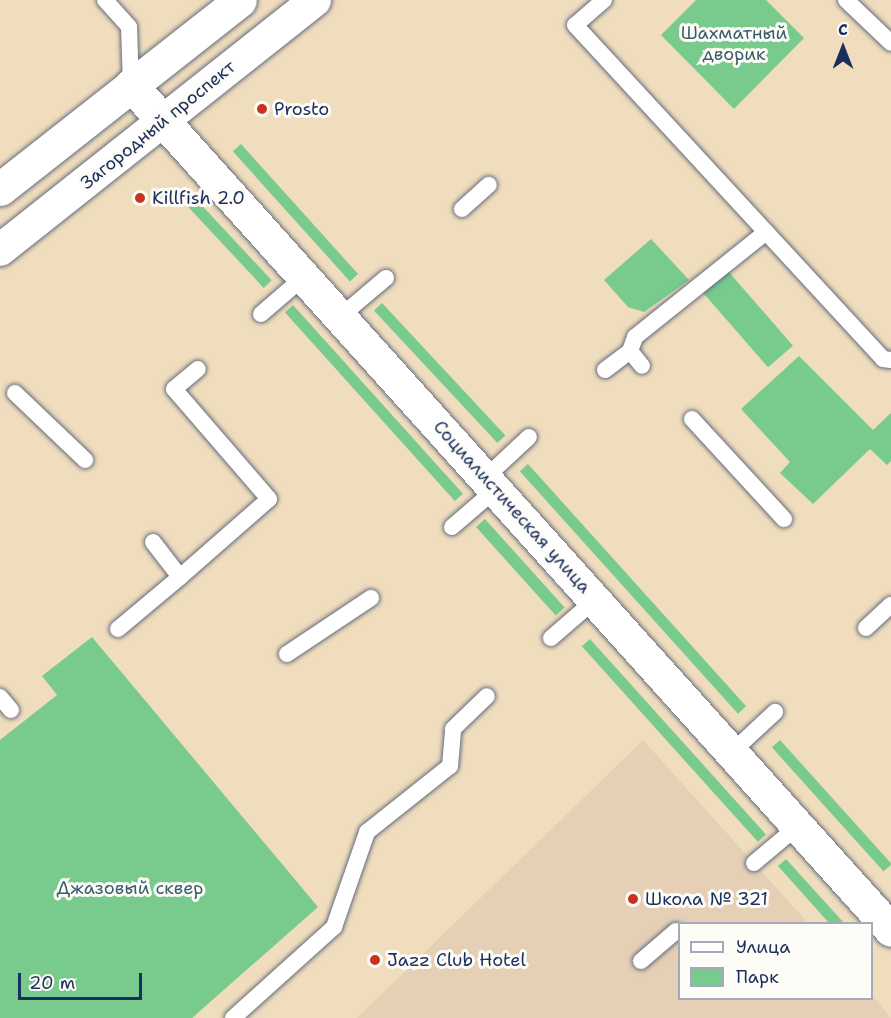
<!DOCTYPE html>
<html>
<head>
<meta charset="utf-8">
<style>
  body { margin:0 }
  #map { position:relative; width:891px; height:1018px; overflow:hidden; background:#f0ddbd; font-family:"Shantell Sans",sans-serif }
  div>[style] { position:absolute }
  .built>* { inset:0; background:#e5d0b6 }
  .green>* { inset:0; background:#78cb8d; transform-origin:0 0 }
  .roads { filter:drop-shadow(0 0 2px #666c7f) drop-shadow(0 0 2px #666c7f) }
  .service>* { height:16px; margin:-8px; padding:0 8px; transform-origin:8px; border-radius:8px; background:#fff }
  .minor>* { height:32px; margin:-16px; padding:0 16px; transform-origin:16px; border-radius:16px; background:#fff }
  .tertiary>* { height:33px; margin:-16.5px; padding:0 16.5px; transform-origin:16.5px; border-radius:16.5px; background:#fff }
  .primary>* { height:33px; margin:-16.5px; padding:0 16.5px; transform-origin:16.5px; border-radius:16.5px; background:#fff }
  .dots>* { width:16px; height:16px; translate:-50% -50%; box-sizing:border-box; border:3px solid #fdfcf7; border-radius:50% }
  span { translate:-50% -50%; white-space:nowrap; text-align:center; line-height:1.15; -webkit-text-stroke:6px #fdfcf7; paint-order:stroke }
  .park-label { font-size:18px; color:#375e6c }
  .poi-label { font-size:18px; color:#1b2f5e }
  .left { translate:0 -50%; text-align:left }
  .street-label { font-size:18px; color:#1b2f5e }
  .legend { position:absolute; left:678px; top:922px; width:195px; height:78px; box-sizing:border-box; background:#fdfcf7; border:2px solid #a3aaba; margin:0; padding:8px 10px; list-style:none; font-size:18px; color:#1b2f5e }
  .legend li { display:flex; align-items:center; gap:12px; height:30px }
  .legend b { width:30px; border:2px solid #a3aaba }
  .north { position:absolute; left:813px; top:18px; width:60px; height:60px; -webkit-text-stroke:4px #fdfcf7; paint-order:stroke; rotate:0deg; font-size:16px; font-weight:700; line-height:24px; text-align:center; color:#1b2f5e }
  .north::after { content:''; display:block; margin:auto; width:21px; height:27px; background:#1b2f5e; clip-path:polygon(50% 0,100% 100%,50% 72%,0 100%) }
  .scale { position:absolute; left:18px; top:973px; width:124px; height:27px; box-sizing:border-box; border:3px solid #1b2f5e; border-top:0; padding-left:8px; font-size:18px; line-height:21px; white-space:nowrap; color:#1b2f5e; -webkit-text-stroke:4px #fdfcf7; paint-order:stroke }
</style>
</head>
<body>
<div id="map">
  <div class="built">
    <div style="clip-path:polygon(643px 740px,808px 923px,680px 924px,680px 998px,872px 995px,891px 1018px,357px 1018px)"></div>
  </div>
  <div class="green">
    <div style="clip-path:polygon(696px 0,766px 0,804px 38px,734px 109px,661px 35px)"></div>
    <div style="left:241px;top:144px;width:175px;height:11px;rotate:48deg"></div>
    <div style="left:194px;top:197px;width:114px;height:11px;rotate:47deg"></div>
    <div style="clip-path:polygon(651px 239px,689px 280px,644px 312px,628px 307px,604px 280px)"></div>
    <div style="left:728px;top:271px;width:99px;height:33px;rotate:49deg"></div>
    <div style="left:382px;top:303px;width:181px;height:11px;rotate:47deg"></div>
    <div style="left:293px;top:305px;width:254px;height:11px;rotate:48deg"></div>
    <div style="clip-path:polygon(799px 356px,873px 430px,891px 413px,891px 461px,887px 465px,870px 449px,813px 504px,780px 473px,790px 462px,741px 409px)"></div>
    <div style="left:528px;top:464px;width:326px;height:11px;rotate:48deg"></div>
    <div style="left:485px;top:519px;width:119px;height:12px;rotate:48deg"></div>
    <div style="clip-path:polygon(92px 637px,318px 907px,192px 1018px,0 1018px,0 740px,57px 695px,42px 676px)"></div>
    <div style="left:590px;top:639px;width:263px;height:11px;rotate:48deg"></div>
    <div style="left:780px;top:740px;width:167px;height:11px;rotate:48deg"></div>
    <div style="clip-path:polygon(786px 859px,844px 923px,829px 923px,778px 866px)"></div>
  </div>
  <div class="roads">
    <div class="service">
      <div style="left:105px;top:0;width:36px;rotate:48deg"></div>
      <div style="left:129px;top:27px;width:58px;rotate:88deg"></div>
      <div style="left:604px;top:0;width:38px;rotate:139deg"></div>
      <div style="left:575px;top:25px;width:454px;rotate:47.3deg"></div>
      <div style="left:883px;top:359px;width:8px;rotate:7deg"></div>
      <div style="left:846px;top:0;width:62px;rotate:43.7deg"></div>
      <div style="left:462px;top:209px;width:36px;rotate:-42deg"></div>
      <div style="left:261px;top:314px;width:58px;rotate:-40.8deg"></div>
      <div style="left:341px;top:316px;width:59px;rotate:-40.2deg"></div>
      <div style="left:630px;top:351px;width:19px;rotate:51deg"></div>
      <div style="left:605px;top:370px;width:31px;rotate:-37deg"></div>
      <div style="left:630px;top:351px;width:15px;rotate:-70deg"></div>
      <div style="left:635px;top:337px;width:168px;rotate:-38.7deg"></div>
      <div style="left:15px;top:393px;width:97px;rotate:43.7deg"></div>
      <div style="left:692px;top:419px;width:136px;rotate:47.4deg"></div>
      <div style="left:485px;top:478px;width:60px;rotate:-43deg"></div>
      <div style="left:452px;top:527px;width:58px;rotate:-40.8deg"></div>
      <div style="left:153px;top:542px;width:44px;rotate:52.4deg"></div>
      <div style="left:180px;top:577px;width:118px;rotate:-41.2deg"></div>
      <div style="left:269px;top:499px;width:145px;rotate:-130.8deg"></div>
      <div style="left:174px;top:389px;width:31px;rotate:-40deg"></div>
      <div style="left:866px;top:628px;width:34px;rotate:-43deg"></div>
      <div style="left:118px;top:629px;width:81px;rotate:-40deg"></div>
      <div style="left:551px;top:638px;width:60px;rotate:-40.9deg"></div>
      <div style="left:287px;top:654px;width:101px;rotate:-33.7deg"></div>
      <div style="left:0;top:697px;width:17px;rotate:50deg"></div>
      <div style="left:732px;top:752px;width:59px;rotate:-42.9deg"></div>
      <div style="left:754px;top:863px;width:57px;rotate:-40.1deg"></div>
      <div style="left:641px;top:961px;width:46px;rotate:-40.6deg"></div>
      <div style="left:233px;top:1018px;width:136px;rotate:-42deg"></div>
      <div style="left:334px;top:927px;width:101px;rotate:-70.8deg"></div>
      <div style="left:367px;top:832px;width:106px;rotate:-38.5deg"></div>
      <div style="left:450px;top:766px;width:37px;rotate:-85deg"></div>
      <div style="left:453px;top:729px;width:47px;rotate:-44.1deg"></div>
    </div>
    <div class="minor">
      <div style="left:0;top:250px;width:402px;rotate:-38.4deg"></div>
    </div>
    <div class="tertiary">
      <div style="left:131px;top:85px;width:1136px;rotate:48.03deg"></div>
    </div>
    <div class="primary">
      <div style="left:0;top:189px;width:305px;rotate:-38.2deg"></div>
    </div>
  </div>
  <div class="dots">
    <div style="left:262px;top:109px;background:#c8321e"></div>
    <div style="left:140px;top:198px;background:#c8321e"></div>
    <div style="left:633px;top:899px;background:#c8321e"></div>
    <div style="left:375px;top:960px;background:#c8321e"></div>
  </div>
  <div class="park-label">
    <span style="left:734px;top:44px">Шахматный<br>дворик</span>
    <span style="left:130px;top:888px">Джазовый сквер</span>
  </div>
  <div class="poi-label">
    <span class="left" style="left:274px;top:109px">Prosto</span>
    <span class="left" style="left:152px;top:198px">Killfish 2.0</span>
    <span class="left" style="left:645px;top:899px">Школа № 321</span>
    <span class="left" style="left:387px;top:960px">Jazz Club Hotel</span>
  </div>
  <div class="street-label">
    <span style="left:158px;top:125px;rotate:-39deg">Загородный проспект</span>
    <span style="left:512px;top:507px;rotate:48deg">Социалистическая улица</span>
  </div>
  <ul class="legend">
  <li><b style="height:8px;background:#fff"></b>Улица</li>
  <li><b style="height:16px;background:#78cb8d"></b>Парк</li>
  </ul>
  <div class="north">С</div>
  <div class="scale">20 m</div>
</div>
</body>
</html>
